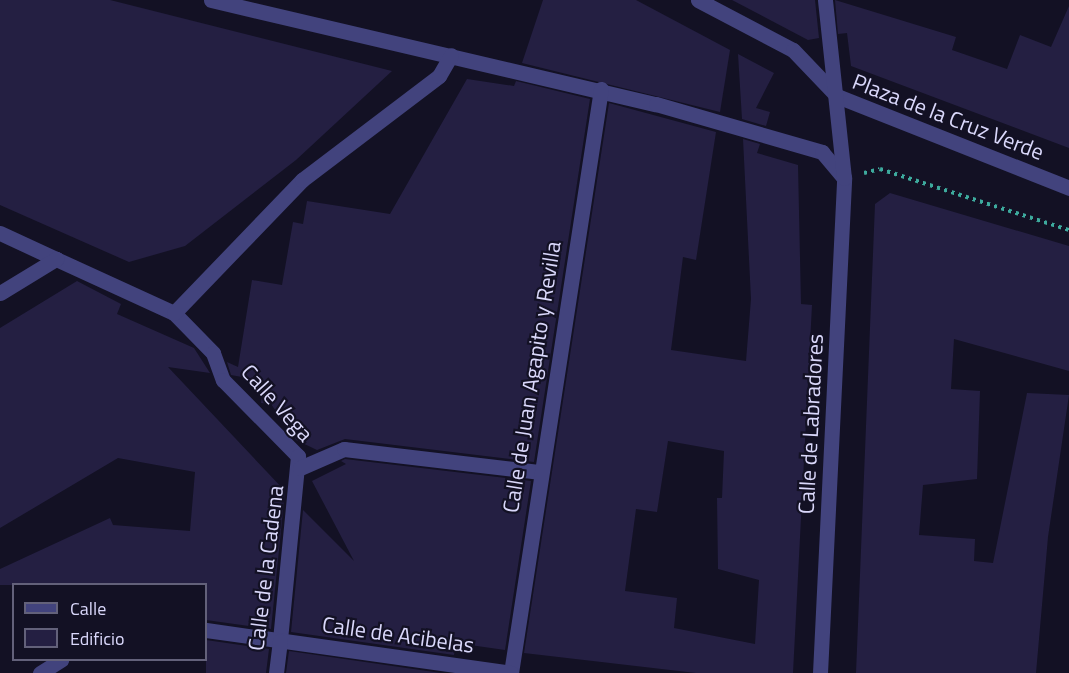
<!DOCTYPE html>
<html>
<head>
<meta charset="utf-8">
<style>
  body { margin:0 }
  #map { position:relative; width:1069px; height:673px; overflow:hidden; background:#131124; font-family:"Titillium Web",sans-serif }
  div>[style] { position:absolute }
  .building>* { inset:0; background:#241f42 }
  .path>* { height:4px; margin-top:-2px; transform-origin:0; background:repeating-linear-gradient(90deg,#3daa9d 0 3px,transparent 0 7.5px) }
  .pedestrian>* { height:15px; margin:-7.5px; padding:0 7.5px; transform-origin:7.5px; border-radius:7.5px; background:#42437d }
  .minor>* { height:15px; margin:-7.5px; padding:0 7.5px; transform-origin:7.5px; border-radius:7.5px; background:#42437d }
  .tertiary>* { height:15px; margin:-7.5px; padding:0 7.5px; transform-origin:7.5px; border-radius:7.5px; background:#42437d }
  span { translate:-50% -50%; white-space:nowrap; text-align:center; line-height:1.15; -webkit-text-stroke:4.5px #131124; paint-order:stroke }
  .street-label { font-size:22px; color:#dad8fb }
  .legend { position:absolute; left:12px; top:583px; width:195px; height:78px; box-sizing:border-box; background:#131124; border:2px solid #63617a; margin:0; padding:8px 10px; list-style:none; font-size:18px; color:#dad8fb }
  .legend li { display:flex; align-items:center; gap:12px; height:30px }
  .legend b { width:30px; border:2px solid #63617a }
</style>
</head>
<body>
<div id="map">
  <div class="building">
    <div style="clip-path:polygon(0 0,110px 0,392px 71px,296px 160px,185px 246px,129px 262px,0 205px)"></div>
    <div style="clip-path:polygon(543px 0,636px 0,730px 50px,720px 112px,522px 63px)"></div>
    <div style="clip-path:polygon(732px 0,815px 0,819px 38px,808px 40px)"></div>
    <div style="clip-path:polygon(835px 0,956px 37px,952px 50px,1007px 69px,1020px 35px,1051px 47px,1069px 6px,1069px 148px,851px 66px,847px 33px,838px 34px)"></div>
    <div style="clip-path:polygon(738px 54px,774px 73px,756px 108px,770px 112px,766px 126px,742px 119px)"></div>
    <div style="clip-path:polygon(467px 79px,514px 86px,516px 81px,590px 99px,534px 462px,345px 439px,317px 450px,296px 440px,271px 404px,261px 403px,264px 381px,231px 375px,227px 362px,238px 367px,252px 280px,282px 285px,293px 222px,303px 224px,307px 201px,390px 214px)"></div>
    <div style="clip-path:polygon(evenodd,609px 103px,716px 132px,696px 260px,683px 257px,671px 350px,746px 361px,751px 299px,743px 139px,760px 144px,757px 153px,798px 165px,801px 304px,812px 305px,793px 673px,696px 673px,524px 653px,609px 103px,668px 441px,724px 451px,722px 498px,717px 498px,718px 569px,759px 580px,755px 644px,674px 628px,677px 598px,625px 591px,636px 509px,657px 512px,668px 441px)"></div>
    <div style="clip-path:polygon(890px 193px,1069px 246px,1069px 371px,954px 339px,951px 389px,980px 391px,977px 479px,923px 485px,919px 535px,975px 539px,974px 561px,993px 563px,1027px 393px,1069px 395px,1048px 537px,1036px 673px,856px 673px,875px 204px)"></div>
    <div style="clip-path:polygon(77px 281px,121px 304px,117px 314px,194px 348px,210px 373px,168px 367px,285px 491px,271px 629px,206px 620px,206px 585px,0 585px,0 569px,110px 518px,113px 525px,190px 531px,195px 472px,118px 458px,0 528px,0 328px)"></div>
    <div style="clip-path:polygon(345px 459px,531px 481px,505px 650px,456px 643px,454px 655px,291px 632px,303px 510px,354px 561px,312px 481px,346px 464px,341px 461px)"></div>
    <div style="clip-path:polygon(206px 640px,269px 649px,266px 673px,206px 673px)"></div>
    <div style="clip-path:polygon(289px 651px,441px 673px,286px 673px)"></div>
  </div>
  <div class="path">
    <div style="left:864px;top:173px;width:16px;rotate:-14deg"></div>
    <div style="left:880px;top:169px;width:199px;rotate:17.9deg"></div>
  </div>
  <div class="pedestrian">
    <div style="left:211px;top:0;width:457px;rotate:13.2deg"></div>
    <div style="left:656px;top:104px;width:173px;rotate:16.1deg"></div>
    <div style="left:822px;top:152px;width:34px;rotate:50deg"></div>
    <div style="left:56px;top:259px;width:130px;rotate:24.6deg"></div>
    <div style="left:174px;top:313px;width:56px;rotate:45.7deg"></div>
    <div style="left:213px;top:353px;width:29px;rotate:70deg"></div>
    <div style="left:223px;top:380px;width:107px;rotate:45.4deg"></div>
    <div style="left:298px;top:456px;width:186px;rotate:95.6deg"></div>
    <div style="left:174px;top:313px;width:185px;rotate:-46.1deg"></div>
    <div style="left:302px;top:180px;width:172px;rotate:-37.2deg"></div>
    <div style="left:439px;top:76px;width:24px;rotate:-60deg"></div>
    <div style="left:300px;top:468px;width:48px;rotate:-23.4deg"></div>
    <div style="left:344px;top:449px;width:196px;rotate:6.7deg"></div>
    <div style="left:511px;top:673px;width:591px;rotate:-81.24deg"></div>
  </div>
  <div class="minor">
    <div style="left:698px;top:0;width:107px;rotate:27.8deg"></div>
    <div style="left:793px;top:50px;width:64px;rotate:46.3deg"></div>
    <div style="left:837px;top:96px;width:250px;rotate:21.6deg"></div>
    <div style="left:0;top:233px;width:62px;rotate:24.9deg"></div>
    <div style="left:0;top:293px;width:66px;rotate:-31.3deg"></div>
    <div style="left:206px;top:630px;width:308px;rotate:8deg"></div>
    <div style="left:40px;top:673px;width:25px;rotate:-32deg"></div>
    <div style="left:276px;top:673px;width:32px;rotate:-83deg"></div>
  </div>
  <div class="tertiary">
    <div style="left:820px;top:673px;width:496px;rotate:-87.2deg"></div>
    <div style="left:844px;top:178px;width:179px;rotate:-96.1deg"></div>
  </div>
  <div class="street-label">
    <span style="left:948px;top:117px;rotate:21deg">Plaza de la Cruz Verde</span>
    <span style="left:532px;top:377px;rotate:-81deg">Calle de Juan Agapito y Revilla</span>
    <span style="left:277px;top:403px;rotate:48deg">Calle Vega</span>
    <span style="left:811px;top:424px;rotate:-87deg">Calle de Labradores</span>
    <span style="left:266px;top:568px;rotate:-83deg">Calle de la Cadena</span>
    <span style="left:398px;top:635px;rotate:8deg">Calle de Acibelas</span>
  </div>
  <ul class="legend">
  <li><b style="height:8px;background:#42437d"></b>Calle</li>
  <li><b style="height:16px;background:#241f42"></b>Edificio</li>
  </ul>
</div>
</body>
</html>
